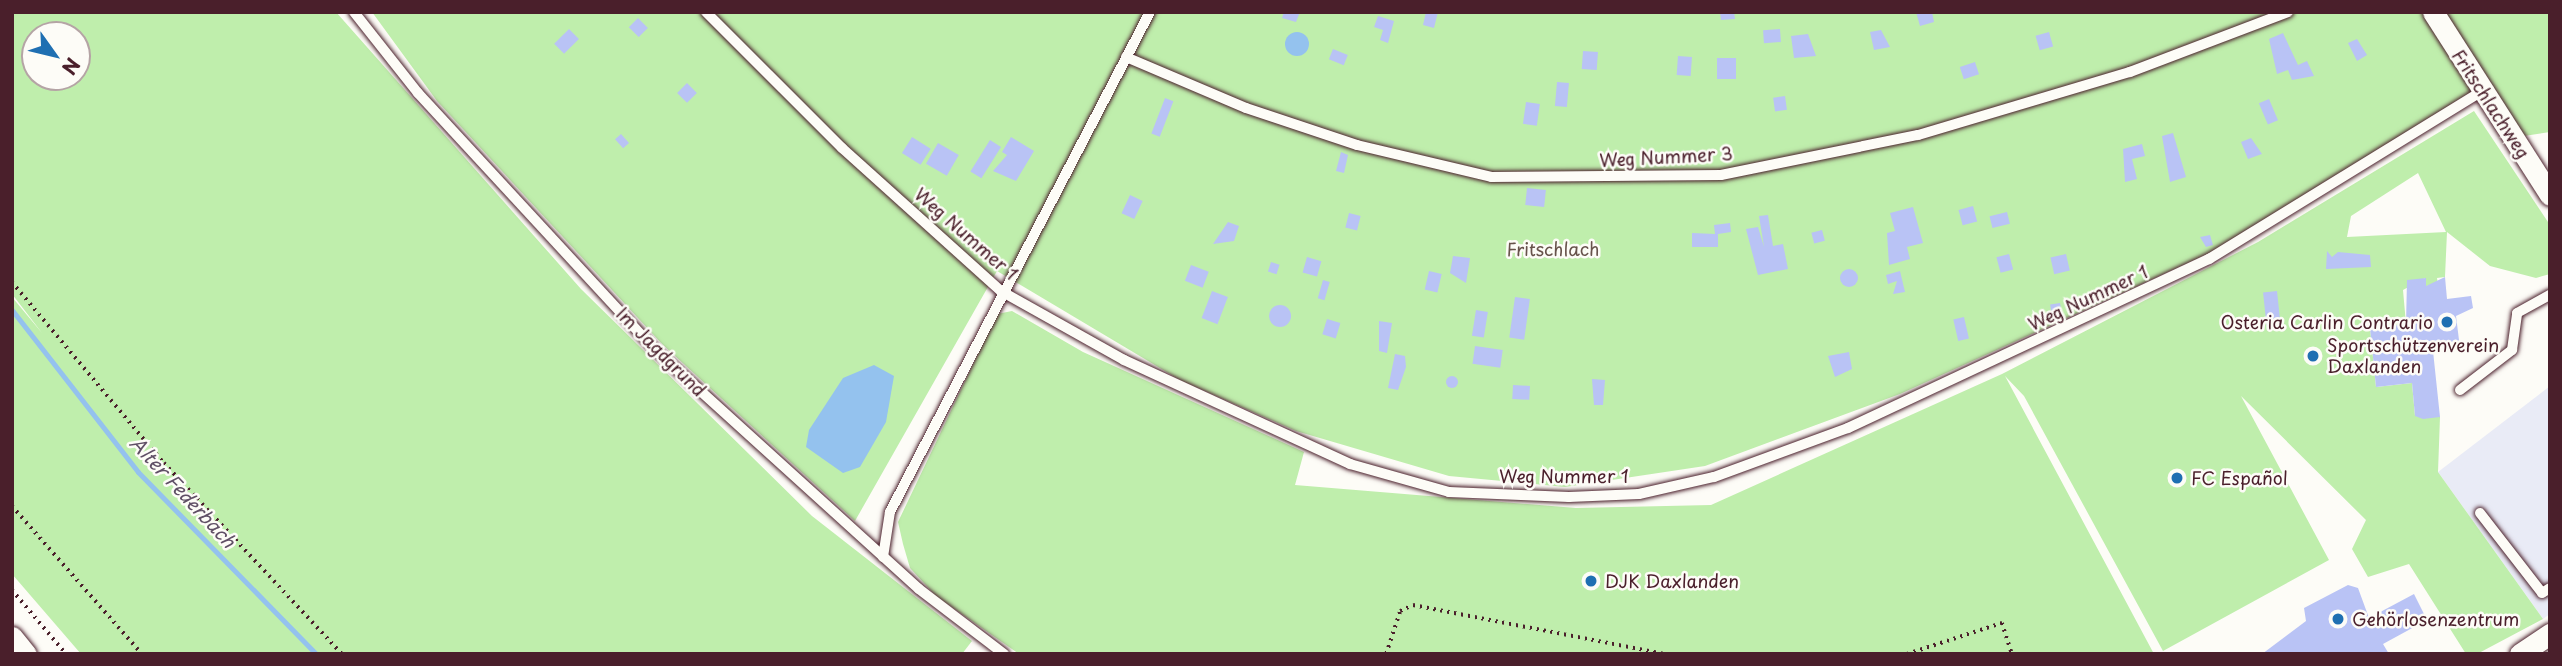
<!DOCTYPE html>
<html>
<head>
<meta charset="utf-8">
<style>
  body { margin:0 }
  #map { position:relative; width:2562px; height:666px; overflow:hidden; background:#fdfcf7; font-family:"Playpen Sans",sans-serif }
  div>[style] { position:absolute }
  .built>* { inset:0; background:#e9ebf6 }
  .green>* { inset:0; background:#bfeeac }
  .water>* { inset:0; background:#94c2ee }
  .round { border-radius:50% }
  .stream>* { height:5px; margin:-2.5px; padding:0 2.5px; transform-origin:2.5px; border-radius:2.5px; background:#94c2ee }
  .building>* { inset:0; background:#b9c3f5; transform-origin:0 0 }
  .path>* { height:3.5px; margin-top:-1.75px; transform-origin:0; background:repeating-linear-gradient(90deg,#4a1f2b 0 2px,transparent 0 7px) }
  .roads { filter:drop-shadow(0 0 2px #4a1f2b) drop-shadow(0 0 2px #4a1f2b) }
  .service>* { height:10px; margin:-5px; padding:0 5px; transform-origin:5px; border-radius:5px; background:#fdfcf7 }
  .minor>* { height:21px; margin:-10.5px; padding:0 10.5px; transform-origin:10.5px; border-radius:10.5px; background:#fdfcf7 }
  .dots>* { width:19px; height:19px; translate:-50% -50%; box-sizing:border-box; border:4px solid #fdfcf7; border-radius:50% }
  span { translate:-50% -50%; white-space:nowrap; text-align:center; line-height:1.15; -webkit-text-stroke:5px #fdfcf7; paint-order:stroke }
  .street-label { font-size:18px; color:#4a1f2b }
  .park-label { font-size:18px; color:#67534b }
  .poi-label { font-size:18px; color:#4a1f2b }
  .right { translate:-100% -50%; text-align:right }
  .left { translate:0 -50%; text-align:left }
  .water-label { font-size:19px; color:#605066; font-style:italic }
  .frame { position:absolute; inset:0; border:14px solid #4a1f2b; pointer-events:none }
  .north { position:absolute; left:21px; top:21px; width:70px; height:70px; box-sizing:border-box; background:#fdfcf7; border:2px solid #b5a4a5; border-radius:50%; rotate:124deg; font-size:19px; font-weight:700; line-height:28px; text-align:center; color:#4a1f2b }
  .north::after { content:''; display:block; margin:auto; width:24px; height:32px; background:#1f6fb2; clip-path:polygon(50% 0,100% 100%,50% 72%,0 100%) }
</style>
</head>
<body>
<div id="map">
  <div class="built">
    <div style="clip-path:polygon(2550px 386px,2550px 614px,2543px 619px,2438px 472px)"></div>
  </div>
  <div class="green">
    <div style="clip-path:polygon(evenodd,12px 12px,336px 12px,581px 289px,812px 516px,972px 641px,962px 654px,81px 654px,12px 574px,12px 297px,42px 333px,12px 294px,12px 12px,35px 35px,77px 35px,77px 77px,35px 77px,35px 35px)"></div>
    <div style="clip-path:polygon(372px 12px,2550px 12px,2550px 132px,2524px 136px,2479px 87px,2214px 251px,1900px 394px,1705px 466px,1565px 487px,1449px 476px,1296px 431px,1180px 380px,997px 271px,855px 521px,662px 344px,437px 101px)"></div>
    <div style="clip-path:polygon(evenodd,2474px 111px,2550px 225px,2550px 274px,2536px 278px,2490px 266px,2447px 232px,2445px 277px,2437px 278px,2438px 285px,2426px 286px,2425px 278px,2403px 290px,2406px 324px,2370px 328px,2376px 387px,2412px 383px,2415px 416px,2440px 417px,2438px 472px,2543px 619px,2477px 654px,2466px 654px,2409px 564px,2368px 577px,2352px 549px,2366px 520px,2241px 396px,2329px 560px,2163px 651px,2024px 396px,2005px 376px,2154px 654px,1019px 654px,936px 596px,910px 568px,903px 544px,898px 522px,997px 314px,1012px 311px,1083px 352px,1304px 452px,1295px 485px,1576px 508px,1711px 505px,2002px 374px,2258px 242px,2474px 111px,2418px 173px,2446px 232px,2347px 237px,2351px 216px,2418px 173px)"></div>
  </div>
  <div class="water">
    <div class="round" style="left:1285px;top:32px;width:24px;height:24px"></div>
    <div style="clip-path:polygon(874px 365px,894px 376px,886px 422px,860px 467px,843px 473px,806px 447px,809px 430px,843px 378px)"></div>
  </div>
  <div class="stream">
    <div style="left:12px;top:310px;width:205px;rotate:52.1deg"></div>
    <div style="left:138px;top:472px;width:255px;rotate:45.6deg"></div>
  </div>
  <div class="building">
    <div style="clip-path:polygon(1284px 12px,1300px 12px,1296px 22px,1282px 18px)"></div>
    <div style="clip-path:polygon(1426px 12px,1438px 12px,1434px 28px,1423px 25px)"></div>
    <div style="clip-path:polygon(1720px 12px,1734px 12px,1735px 19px,1721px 20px)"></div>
    <div style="clip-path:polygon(1916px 12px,1932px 12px,1934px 22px,1920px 26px)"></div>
    <div style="clip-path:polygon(1378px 16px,1394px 21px,1388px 43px,1380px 40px,1383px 30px,1374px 27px)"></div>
    <div style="left:638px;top:18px;width:14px;height:13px;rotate:45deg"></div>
    <div style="left:569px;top:29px;width:14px;height:21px;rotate:45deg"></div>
    <div style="left:1780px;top:29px;width:13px;height:17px;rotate:86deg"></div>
    <div style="clip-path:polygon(1881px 30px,1890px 47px,1874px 50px,1870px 32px)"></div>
    <div style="left:2049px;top:32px;width:15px;height:14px;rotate:74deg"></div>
    <div style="clip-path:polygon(2283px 33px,2298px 65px,2307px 61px,2314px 76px,2292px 80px,2288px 70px,2277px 74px,2269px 39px)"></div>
    <div style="clip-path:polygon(1808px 34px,1816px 56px,1794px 58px,1791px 36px)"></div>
    <div style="clip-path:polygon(2357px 39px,2367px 55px,2357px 61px,2348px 43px)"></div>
    <div style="left:1333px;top:49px;width:16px;height:11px;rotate:22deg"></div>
    <div style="left:1583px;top:51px;width:15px;height:18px;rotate:4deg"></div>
    <div style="left:1678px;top:56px;width:14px;height:19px;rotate:4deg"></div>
    <div style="left:1717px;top:58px;width:19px;height:21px"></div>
    <div style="left:1975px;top:62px;width:13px;height:16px;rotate:72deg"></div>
    <div style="left:1557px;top:82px;width:12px;height:24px;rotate:5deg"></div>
    <div style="left:687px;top:83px;width:14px;height:14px;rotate:45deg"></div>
    <div style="left:1785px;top:96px;width:14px;height:12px;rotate:82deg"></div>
    <div style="left:1165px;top:98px;width:9px;height:38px;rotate:21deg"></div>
    <div style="left:2269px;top:99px;width:23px;height:11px;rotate:67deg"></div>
    <div style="left:1526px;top:102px;width:14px;height:22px;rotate:8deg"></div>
    <div style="clip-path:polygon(2173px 133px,2186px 177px,2170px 182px,2162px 136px)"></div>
    <div style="left:621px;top:134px;width:12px;height:8px;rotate:48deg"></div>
    <div style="left:912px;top:137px;width:22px;height:19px;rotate:32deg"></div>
    <div style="clip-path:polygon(1011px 137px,1034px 151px,1016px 181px,993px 171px,1007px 155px,1002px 152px)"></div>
    <div style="clip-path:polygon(2251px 138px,2262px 154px,2248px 159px,2241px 142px)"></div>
    <div style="left:990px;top:140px;width:13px;height:37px;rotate:32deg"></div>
    <div style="left:938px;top:143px;width:24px;height:24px;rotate:30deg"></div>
    <div style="clip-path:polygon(2142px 144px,2145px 156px,2132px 159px,2137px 179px,2125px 182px,2123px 149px)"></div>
    <div style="clip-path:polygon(1341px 152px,1348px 155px,1344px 173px,1336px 171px)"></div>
    <div style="left:1527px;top:188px;width:19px;height:17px;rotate:6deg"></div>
    <div style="left:1130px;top:195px;width:14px;height:20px;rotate:25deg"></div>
    <div style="left:1973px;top:206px;width:16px;height:15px;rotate:75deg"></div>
    <div style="clip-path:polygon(1913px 207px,1923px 243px,1907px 247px,1910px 259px,1889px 265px,1887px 233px,1895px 231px,1890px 213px)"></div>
    <div style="left:2007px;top:212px;width:12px;height:18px;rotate:76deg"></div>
    <div style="left:1349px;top:213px;width:12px;height:15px;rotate:14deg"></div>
    <div style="clip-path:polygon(1768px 215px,1773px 246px,1783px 244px,1788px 269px,1758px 275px,1746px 229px,1758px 227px,1764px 247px,1759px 216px)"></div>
    <div style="clip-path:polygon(1228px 222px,1239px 226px,1234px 241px,1213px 244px)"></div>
    <div style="clip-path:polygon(1730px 223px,1731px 232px,1718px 234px,1718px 247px,1692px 247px,1692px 233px,1715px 234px,1714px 225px)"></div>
    <div style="left:1822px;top:230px;width:11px;height:11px;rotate:75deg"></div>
    <div style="clip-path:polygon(2210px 235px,2213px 245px,2206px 247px,2200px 237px)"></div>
    <div style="clip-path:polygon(2327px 251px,2332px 257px,2338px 252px,2370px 255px,2371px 267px,2326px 269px)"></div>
    <div style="left:2009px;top:254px;width:16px;height:13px;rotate:75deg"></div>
    <div style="left:2066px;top:254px;width:17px;height:16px;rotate:77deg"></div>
    <div style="clip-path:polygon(1453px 256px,1470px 258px,1466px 283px,1450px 273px)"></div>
    <div style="left:1307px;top:257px;width:15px;height:16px;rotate:16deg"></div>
    <div style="left:1271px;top:262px;width:9px;height:10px;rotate:18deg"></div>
    <div style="left:1191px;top:265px;width:19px;height:17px;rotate:21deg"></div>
    <div class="round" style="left:1840px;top:269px;width:18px;height:18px"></div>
    <div style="left:1429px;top:271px;width:13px;height:19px;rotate:13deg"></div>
    <div style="clip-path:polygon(1900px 271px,1905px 292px,1893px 294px,1897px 281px,1888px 284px,1886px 275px)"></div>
    <div style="clip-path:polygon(2445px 277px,2447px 299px,2471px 296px,2473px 308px,2456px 316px,2460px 348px,2433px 351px,2440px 417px,2423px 419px,2415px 416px,2412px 383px,2376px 387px,2370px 328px,2406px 324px,2407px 280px,2426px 278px,2426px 286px)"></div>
    <div style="left:1323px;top:280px;width:7px;height:19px;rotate:16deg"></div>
    <div style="left:1212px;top:291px;width:17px;height:29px;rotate:21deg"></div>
    <div style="left:2277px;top:291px;width:38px;height:14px;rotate:84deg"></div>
    <div style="left:1515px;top:297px;width:15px;height:41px;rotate:8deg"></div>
    <div style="left:2060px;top:303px;width:12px;height:10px;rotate:81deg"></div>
    <div class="round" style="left:1269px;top:305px;width:22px;height:22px"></div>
    <div style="left:1476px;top:310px;width:12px;height:26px;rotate:9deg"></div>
    <div style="left:1964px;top:317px;width:22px;height:11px;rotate:77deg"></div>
    <div style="left:1327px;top:319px;width:14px;height:16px;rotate:17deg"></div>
    <div style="clip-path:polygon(1379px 321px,1392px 323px,1387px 353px,1379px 351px)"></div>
    <div style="left:1475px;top:346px;width:28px;height:18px;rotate:8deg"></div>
    <div style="clip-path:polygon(1849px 352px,1852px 369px,1835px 377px,1828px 356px)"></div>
    <div style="clip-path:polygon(1395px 354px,1405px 356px,1406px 367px,1398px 390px,1388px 388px)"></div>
    <div class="round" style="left:1446px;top:376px;width:12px;height:12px"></div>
    <div style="clip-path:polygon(1592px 379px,1605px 380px,1603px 405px,1594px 405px)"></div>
    <div style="left:1513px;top:385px;width:17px;height:14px;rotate:3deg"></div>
    <div style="clip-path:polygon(2348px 585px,2358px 588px,2369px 618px,2414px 594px,2427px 620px,2383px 644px,2389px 654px,2262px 654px,2306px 621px,2304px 608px)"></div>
  </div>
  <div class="path">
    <div style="left:12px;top:282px;width:236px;rotate:50deg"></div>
    <div style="left:164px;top:463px;width:261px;rotate:47deg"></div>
    <div style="left:12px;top:506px;width:197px;rotate:48.7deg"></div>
    <div style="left:12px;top:590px;width:84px;rotate:49.8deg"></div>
    <div style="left:1386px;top:654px;width:45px;rotate:-72deg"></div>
    <div style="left:1400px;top:611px;width:14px;rotate:-25deg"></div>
    <div style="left:1413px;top:605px;width:256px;rotate:11deg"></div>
    <div style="left:1907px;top:654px;width:100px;rotate:-18.1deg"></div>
    <div style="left:2002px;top:623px;width:33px;rotate:72deg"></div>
  </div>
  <div class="roads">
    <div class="service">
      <div style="left:354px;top:12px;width:103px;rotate:51.7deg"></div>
      <div style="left:418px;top:93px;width:345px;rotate:47.3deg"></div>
      <div style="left:652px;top:347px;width:360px;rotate:42.2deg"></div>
      <div style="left:919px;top:589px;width:107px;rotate:37.4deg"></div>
      <div style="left:706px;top:12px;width:192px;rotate:45deg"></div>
      <div style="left:842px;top:148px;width:214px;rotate:42deg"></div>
      <div style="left:1001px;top:291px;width:141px;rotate:29.3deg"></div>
      <div style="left:1124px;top:360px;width:249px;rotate:24.7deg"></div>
      <div style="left:1350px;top:464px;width:103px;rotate:15.8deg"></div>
      <div style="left:1449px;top:492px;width:120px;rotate:2.4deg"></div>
      <div style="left:1569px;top:497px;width:70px;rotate:-2.5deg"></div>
      <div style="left:1639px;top:494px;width:77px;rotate:-12.8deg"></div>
      <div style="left:1714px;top:477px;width:143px;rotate:-20.1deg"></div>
      <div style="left:1848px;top:428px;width:399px;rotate:-25.1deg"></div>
      <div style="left:2209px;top:259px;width:321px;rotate:-31.6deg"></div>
      <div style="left:1126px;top:57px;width:130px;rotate:23deg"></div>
      <div style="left:1246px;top:108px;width:117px;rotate:18.4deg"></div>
      <div style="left:1357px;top:145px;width:138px;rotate:13.4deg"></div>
      <div style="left:1491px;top:177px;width:230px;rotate:-0.5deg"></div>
      <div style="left:1721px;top:175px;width:201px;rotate:-11.5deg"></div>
      <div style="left:1918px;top:135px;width:221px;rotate:-16.6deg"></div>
      <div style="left:2130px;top:72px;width:169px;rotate:-20.8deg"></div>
      <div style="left:2460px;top:390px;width:66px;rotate:-37.6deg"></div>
      <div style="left:2512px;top:350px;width:37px;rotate:-82deg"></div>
      <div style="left:2517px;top:313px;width:38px;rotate:-29deg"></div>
      <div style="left:2480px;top:513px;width:101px;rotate:52.2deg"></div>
      <div style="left:2542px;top:593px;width:9px;rotate:-32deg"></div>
      <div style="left:883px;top:557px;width:46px;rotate:-81.2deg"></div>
      <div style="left:890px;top:512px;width:564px;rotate:-62.53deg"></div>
    </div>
    <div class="minor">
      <div style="left:2433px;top:12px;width:217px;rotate:57.4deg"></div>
      <div style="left:12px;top:637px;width:22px;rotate:51deg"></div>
      <div style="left:2520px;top:654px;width:36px;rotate:-34deg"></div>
    </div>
  </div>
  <div class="dots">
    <div style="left:2447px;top:322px;background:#1f6fb2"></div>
    <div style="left:2313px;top:356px;background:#1f6fb2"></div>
    <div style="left:2177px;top:478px;background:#1f6fb2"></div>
    <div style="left:1591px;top:581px;background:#1f6fb2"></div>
    <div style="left:2338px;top:619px;background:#1f6fb2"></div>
  </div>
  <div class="street-label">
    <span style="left:2491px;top:104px;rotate:57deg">Fritschlachweg</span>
    <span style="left:1666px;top:157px;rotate:-3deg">Weg Nummer 3</span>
    <span style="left:966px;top:234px;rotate:41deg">Weg Nummer 1</span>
    <span style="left:2088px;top:298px;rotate:-25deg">Weg Nummer 1</span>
    <span style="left:661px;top:352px;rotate:45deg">Im Jagdgrund</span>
    <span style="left:1564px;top:476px">Weg Nummer 1</span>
  </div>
  <div class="park-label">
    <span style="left:1553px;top:249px">Fritschlach</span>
  </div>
  <div class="poi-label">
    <span class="right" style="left:2433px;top:322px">Osteria Carlin Contrario</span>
    <span class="left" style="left:2327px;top:356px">Sportschützenverein<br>Daxlanden</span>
    <span class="left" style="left:2191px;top:478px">FC Español</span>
    <span class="left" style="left:1605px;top:581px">DJK Daxlanden</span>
    <span class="left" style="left:2352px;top:619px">Gehörlosenzentrum</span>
  </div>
  <div class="water-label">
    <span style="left:183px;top:492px;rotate:47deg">Alter Federbach</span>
  </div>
  <div class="frame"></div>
  <div class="north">N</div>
</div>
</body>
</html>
